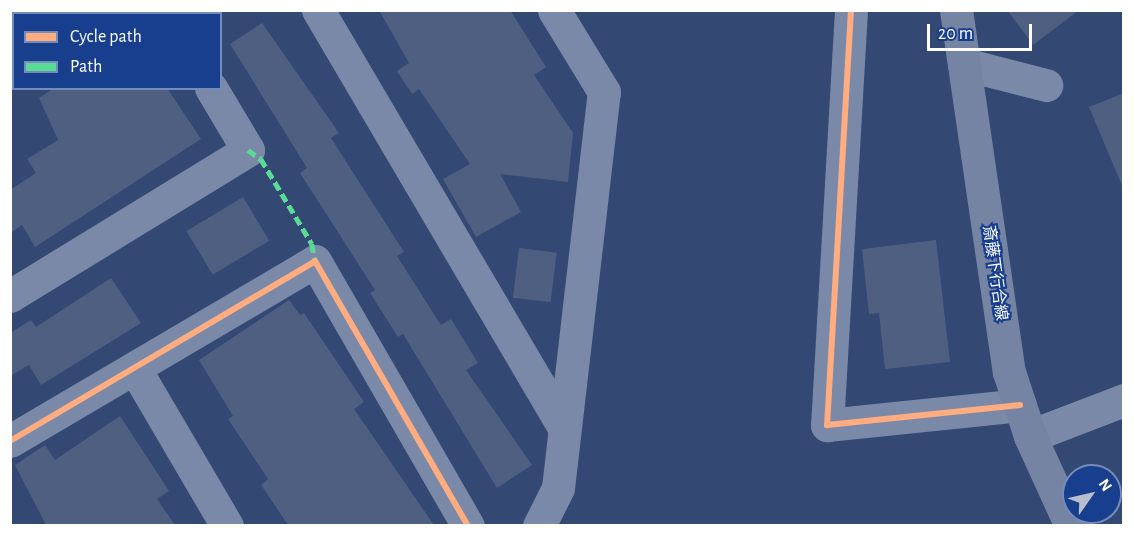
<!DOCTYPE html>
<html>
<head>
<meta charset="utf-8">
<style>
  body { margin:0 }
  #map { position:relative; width:1134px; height:536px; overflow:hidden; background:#334873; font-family:"Alegreya Sans","Noto Sans JP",sans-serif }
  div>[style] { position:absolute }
  .building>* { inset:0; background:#4e5f82; transform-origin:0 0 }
  .minor>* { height:33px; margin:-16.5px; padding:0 16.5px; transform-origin:16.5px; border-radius:16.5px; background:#7a89a7 }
  .tertiary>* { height:33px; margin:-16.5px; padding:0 16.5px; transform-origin:16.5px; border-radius:16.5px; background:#7a89a7 }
  .secondary>* { height:33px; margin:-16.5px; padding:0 16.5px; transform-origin:16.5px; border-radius:16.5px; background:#7684a3 }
  .quiet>* { height:4.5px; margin-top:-2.25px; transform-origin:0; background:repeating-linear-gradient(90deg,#5adb95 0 9px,transparent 0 13.5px) }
  .cycleway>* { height:6px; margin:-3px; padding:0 3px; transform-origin:3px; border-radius:3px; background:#ffac80 }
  span { translate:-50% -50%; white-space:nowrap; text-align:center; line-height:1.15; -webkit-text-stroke:4.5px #183f8e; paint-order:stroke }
  .street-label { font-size:16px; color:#fff }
  .frame { position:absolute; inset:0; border:12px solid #fff; pointer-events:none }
  .legend { position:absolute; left:12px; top:12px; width:210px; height:78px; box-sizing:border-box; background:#183f8e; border:2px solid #748cbb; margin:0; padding:8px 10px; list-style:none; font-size:18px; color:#fff }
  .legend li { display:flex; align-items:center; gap:12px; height:30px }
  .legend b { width:30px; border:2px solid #748cbb }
  .north { position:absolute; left:1062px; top:464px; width:60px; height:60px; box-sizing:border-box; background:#183f8e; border:2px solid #748cbb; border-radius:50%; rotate:56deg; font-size:16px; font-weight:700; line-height:24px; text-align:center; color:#fff }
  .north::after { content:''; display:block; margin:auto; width:21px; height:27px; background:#b8bfce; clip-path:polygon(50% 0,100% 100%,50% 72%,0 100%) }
  .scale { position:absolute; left:927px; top:24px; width:105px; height:27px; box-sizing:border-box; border:3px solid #fff; border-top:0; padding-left:8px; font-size:18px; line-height:21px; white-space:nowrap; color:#fff; -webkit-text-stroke:4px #183f8e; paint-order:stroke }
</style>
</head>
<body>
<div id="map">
  <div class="building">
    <div style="clip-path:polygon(379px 10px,510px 10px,546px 67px,534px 75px,573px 133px,568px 182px,500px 174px,521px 212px,476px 237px,443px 179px,470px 164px,419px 89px,412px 94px,397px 71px,409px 63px)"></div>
    <div style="clip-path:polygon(1007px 10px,1079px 10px,1033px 45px)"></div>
    <div style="clip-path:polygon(262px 23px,339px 133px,331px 138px,404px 252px,397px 256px,441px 325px,451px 319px,478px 363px,466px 370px,532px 465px,497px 488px,403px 334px,398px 337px,370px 293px,375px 290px,300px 173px,307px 168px,230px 44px)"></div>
    <div style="clip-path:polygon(54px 88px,167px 88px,201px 139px,35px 247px,22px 225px,10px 233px,10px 190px,36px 173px,27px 159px,58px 140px,39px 98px)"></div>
    <div style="clip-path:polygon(1124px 93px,1124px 188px,1123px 188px,1089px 107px)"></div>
    <div style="left:243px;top:197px;width:51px;height:66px;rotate:59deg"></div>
    <div style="clip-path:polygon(936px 240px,950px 362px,885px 369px,879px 313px,869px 314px,862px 249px)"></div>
    <div style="left:519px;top:248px;width:38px;height:50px;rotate:7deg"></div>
    <div style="clip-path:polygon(111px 278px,141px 323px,41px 385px,29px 365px,10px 376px,10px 333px,31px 320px,36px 327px)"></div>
    <div style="clip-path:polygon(289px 300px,300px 315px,304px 313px,364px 402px,354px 409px,434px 525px,288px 525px,261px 485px,268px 479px,228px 419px,233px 416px,199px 360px)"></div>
    <div style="clip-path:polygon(120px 416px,169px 491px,157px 499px,175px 525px,46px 525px,15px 465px,45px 445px,55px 460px)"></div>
  </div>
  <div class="minor">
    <div style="left:318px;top:10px;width:481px;rotate:59.5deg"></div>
    <div style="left:851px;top:10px;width:416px;rotate:93.3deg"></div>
    <div style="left:827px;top:425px;width:194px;rotate:-5.9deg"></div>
    <div style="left:98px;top:14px;width:6px;rotate:-39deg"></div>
    <div style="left:964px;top:64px;width:85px;rotate:14.4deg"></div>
    <div style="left:10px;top:67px;width:4px;rotate:-27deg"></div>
    <div style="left:135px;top:369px;width:182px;rotate:59.6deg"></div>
    <div style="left:1030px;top:436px;width:101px;rotate:-21deg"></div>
    <div style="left:10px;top:441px;width:354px;rotate:-30.5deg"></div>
    <div style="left:315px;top:261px;width:306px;rotate:60deg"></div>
    <div style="left:539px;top:526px;width:42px;rotate:-63.4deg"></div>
    <div style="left:558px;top:488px;width:399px;rotate:-83.4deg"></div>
    <div style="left:604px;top:92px;width:96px;rotate:-121.4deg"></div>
  </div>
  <div class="tertiary">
    <div style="left:164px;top:10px;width:4px;rotate:63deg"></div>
    <div style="left:10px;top:296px;width:279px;rotate:-31.5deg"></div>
    <div style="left:248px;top:150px;width:72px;rotate:-120.8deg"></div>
  </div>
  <div class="secondary">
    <div style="left:956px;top:10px;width:366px;rotate:81.7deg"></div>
    <div style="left:1009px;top:372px;width:67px;rotate:71.8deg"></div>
    <div style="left:1030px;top:436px;width:99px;rotate:65.5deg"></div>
  </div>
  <div class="quiet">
    <div style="left:248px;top:150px;width:16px;rotate:35deg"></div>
    <div style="left:261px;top:159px;width:99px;rotate:59deg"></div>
    <div style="left:312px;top:244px;width:17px;rotate:80deg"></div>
  </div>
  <div class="cycleway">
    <div style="left:851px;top:10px;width:416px;rotate:93.3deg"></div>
    <div style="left:827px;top:425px;width:194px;rotate:-5.9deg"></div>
    <div style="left:10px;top:441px;width:354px;rotate:-30.5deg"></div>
    <div style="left:315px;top:261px;width:306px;rotate:60deg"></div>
  </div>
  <div class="street-label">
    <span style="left:995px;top:273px;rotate:82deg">斎藤下行合線</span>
  </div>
  <div class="frame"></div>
  <ul class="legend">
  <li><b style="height:8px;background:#ffac80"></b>Cycle path</li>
  <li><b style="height:8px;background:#5adb95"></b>Path</li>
  </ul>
  <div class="north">N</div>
  <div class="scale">20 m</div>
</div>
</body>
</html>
